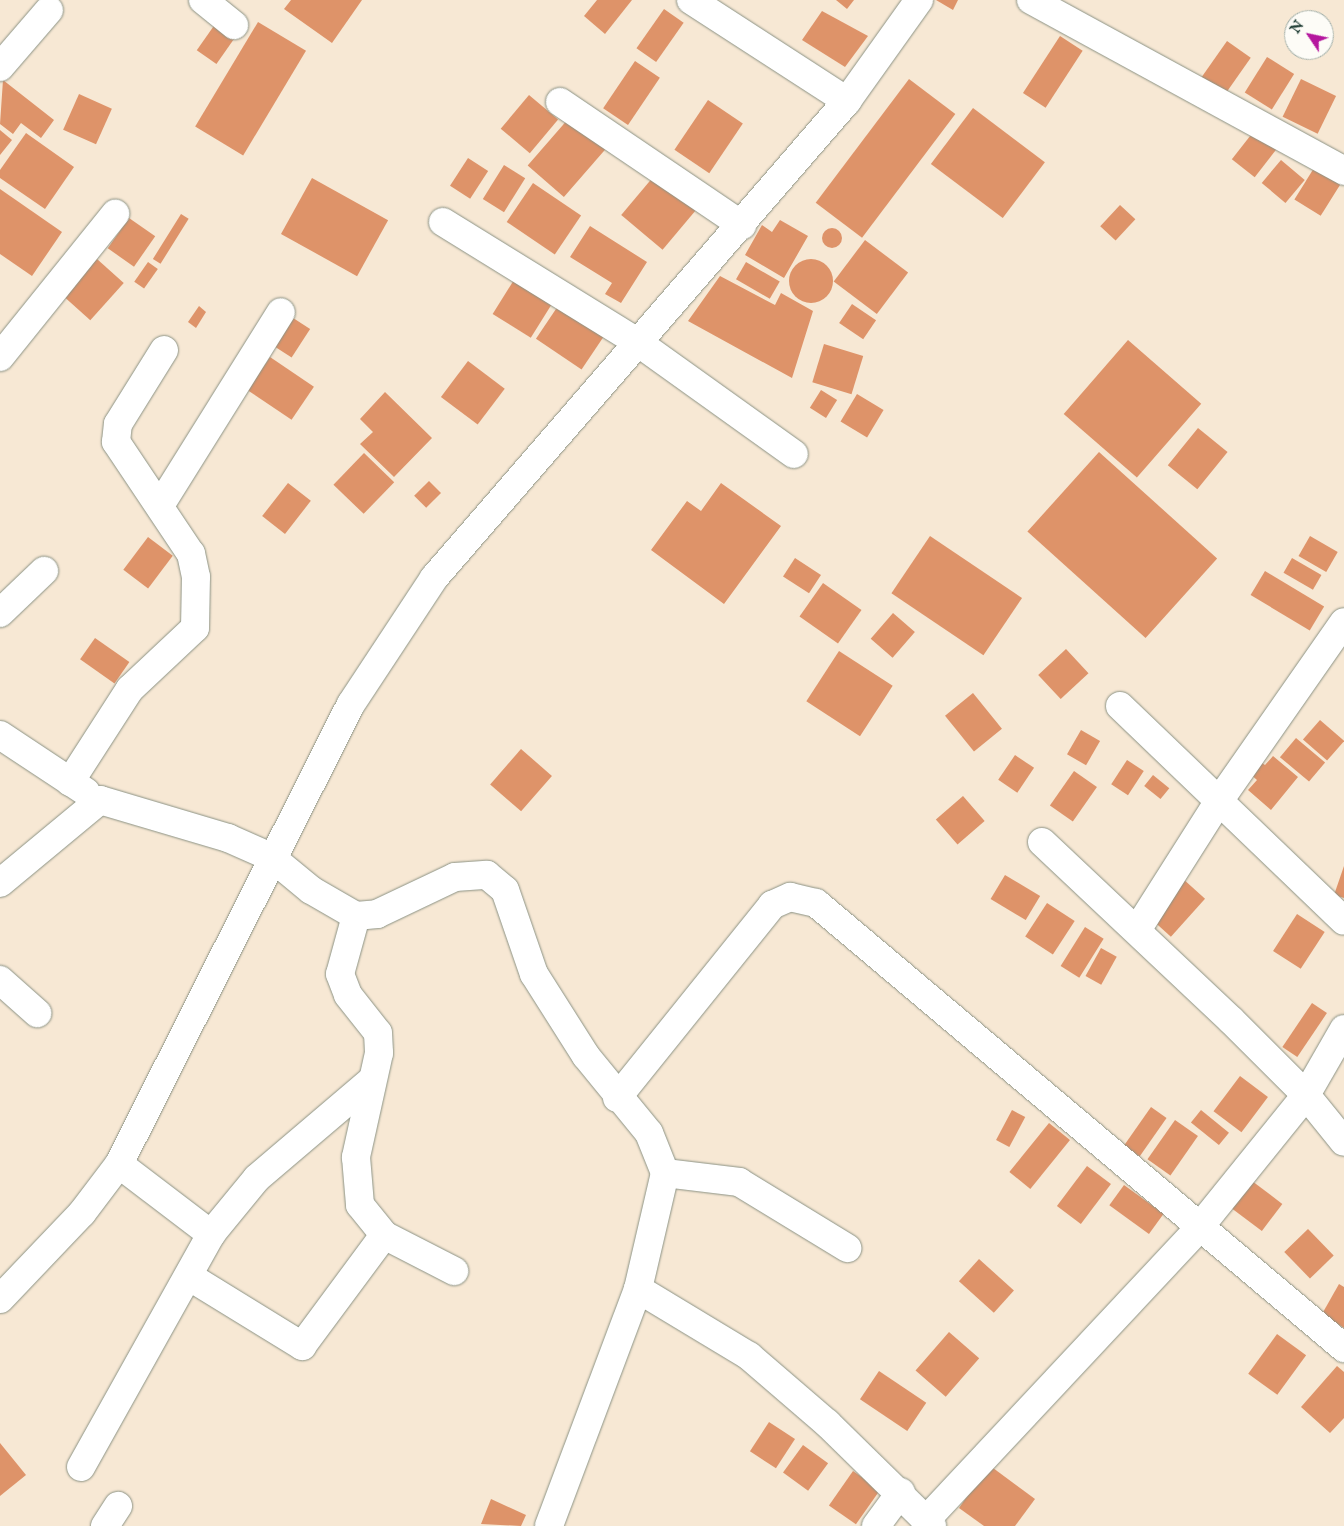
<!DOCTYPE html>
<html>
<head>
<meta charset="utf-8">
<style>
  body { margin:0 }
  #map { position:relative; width:1344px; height:1526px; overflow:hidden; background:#f7e8d4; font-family:"IM FELL English",serif }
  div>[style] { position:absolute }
  .building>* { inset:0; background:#de9369; transform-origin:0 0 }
  .round { border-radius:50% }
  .roads { filter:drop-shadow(0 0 1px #8b9284) drop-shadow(0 0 1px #8b9284) }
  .minor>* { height:28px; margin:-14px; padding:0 14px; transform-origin:14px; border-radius:14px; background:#fff }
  span { translate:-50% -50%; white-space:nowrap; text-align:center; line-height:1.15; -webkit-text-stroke:4px #fdfcf7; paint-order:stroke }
  .north { position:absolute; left:1284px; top:10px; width:50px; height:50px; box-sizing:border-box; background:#fdfcf7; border:1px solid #a4b0a9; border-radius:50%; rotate:304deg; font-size:14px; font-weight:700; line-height:20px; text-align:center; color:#1f3d34 }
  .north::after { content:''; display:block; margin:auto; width:18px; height:22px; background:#b5179e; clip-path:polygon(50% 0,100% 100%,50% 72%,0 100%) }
</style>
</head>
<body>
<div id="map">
  <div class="building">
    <div style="clip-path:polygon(291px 0,362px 0,332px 43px,284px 9px)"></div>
    <div style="clip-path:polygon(597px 0,632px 0,605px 34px,584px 16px)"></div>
    <div style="clip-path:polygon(836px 0,854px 0,847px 9px)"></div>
    <div style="clip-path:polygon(936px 0,958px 0,953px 10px)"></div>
    <div style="left:664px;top:9px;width:24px;height:48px;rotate:35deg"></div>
    <div style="clip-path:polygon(822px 11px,868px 36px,845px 67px,802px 40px)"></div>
    <div style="left:218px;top:20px;width:24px;height:37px;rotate:35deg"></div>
    <div style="left:258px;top:22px;width:56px;height:122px;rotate:31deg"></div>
    <div style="left:1060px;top:36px;width:27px;height:68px;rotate:33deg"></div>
    <div style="left:1227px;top:41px;width:29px;height:45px;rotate:35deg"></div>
    <div style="left:1267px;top:57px;width:32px;height:42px;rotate:32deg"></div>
    <div style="left:635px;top:61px;width:30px;height:57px;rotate:34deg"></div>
    <div style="left:909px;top:79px;width:58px;height:155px;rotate:37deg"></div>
    <div style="left:1301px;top:79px;width:39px;height:42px;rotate:26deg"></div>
    <div style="clip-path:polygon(3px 80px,54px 120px,41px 138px,21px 123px,13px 134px,0 124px)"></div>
    <div style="left:79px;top:94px;width:36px;height:39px;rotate:24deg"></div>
    <div style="left:529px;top:95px;width:38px;height:44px;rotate:40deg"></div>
    <div style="left:708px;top:100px;width:42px;height:60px;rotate:34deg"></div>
    <div style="left:973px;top:108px;width:90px;height:70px;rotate:37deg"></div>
    <div style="left:569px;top:118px;width:48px;height:63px;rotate:41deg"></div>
    <div style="clip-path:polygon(0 130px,12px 140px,0 155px)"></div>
    <div style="left:1254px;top:131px;width:29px;height:36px;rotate:38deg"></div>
    <div style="clip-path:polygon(26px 133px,74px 167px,45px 209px,0 178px,0 170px)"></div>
    <div style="left:468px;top:158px;width:24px;height:33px;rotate:33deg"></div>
    <div style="left:1281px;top:160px;width:31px;height:30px;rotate:40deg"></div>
    <div style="left:504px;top:165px;width:25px;height:40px;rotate:32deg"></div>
    <div style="left:1314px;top:168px;width:31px;height:37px;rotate:32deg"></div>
    <div style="left:654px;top:176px;width:54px;height:51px;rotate:40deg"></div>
    <div style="left:312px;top:178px;width:87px;height:64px;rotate:29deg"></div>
    <div style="left:533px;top:183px;width:58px;height:47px;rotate:34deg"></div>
    <div style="clip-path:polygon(0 189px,62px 232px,32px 276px,0 254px)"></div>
    <div style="left:1120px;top:205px;width:21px;height:29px;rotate:43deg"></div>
    <div style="left:181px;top:214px;width:9px;height:53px;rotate:32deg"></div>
    <div style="left:129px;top:218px;width:32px;height:37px;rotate:35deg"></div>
    <div style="clip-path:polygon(780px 220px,808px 236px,784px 278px,745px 255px,762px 225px,772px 232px)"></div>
    <div style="clip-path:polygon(590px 226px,647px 262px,621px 303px,605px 294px,612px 283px,570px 257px)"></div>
    <div class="round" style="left:822px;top:228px;width:20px;height:20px"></div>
    <div style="left:865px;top:240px;width:54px;height:52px;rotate:37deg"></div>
    <div class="round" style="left:789px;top:259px;width:44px;height:44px"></div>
    <div style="left:97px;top:259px;width:36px;height:50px;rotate:42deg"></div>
    <div style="left:148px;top:262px;width:12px;height:24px;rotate:35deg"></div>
    <div style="left:746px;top:262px;width:39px;height:20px;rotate:30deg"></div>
    <div style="left:517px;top:275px;width:45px;height:46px;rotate:32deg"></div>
    <div style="clip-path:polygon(720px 276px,775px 305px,781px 293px,813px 311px,792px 378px,688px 321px)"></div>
    <div style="left:560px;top:303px;width:55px;height:43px;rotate:34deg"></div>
    <div style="left:852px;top:304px;width:29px;height:23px;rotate:34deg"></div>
    <div style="clip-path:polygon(199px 306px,206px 312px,196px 328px,188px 322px)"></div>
    <div style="left:290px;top:316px;width:24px;height:34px;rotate:33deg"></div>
    <div style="left:1128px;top:340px;width:97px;height:98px;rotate:41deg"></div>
    <div style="left:824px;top:344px;width:41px;height:40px;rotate:17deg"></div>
    <div style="left:270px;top:357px;width:53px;height:40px;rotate:34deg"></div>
    <div style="left:468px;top:361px;width:46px;height:45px;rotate:37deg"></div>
    <div style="left:821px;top:390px;width:19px;height:21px;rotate:32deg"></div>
    <div style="clip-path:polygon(385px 392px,432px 438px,394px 477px,360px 444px,373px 432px,360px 419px)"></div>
    <div style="left:857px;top:394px;width:31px;height:32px;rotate:31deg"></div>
    <div style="left:1198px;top:428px;width:38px;height:48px;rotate:39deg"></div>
    <div style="left:1099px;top:452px;width:159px;height:107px;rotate:42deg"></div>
    <div style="left:364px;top:453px;width:42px;height:44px;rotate:44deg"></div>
    <div style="left:429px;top:481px;width:17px;height:21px;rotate:45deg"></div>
    <div style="left:288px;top:483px;width:29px;height:42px;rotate:38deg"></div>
    <div style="clip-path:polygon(721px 483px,781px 526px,724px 604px,651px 550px,687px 501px,701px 511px)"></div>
    <div style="left:930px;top:536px;width:111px;height:69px;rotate:34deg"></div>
    <div style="left:1310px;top:536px;width:32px;height:23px;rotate:30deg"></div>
    <div style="left:148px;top:537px;width:31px;height:41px;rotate:37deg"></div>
    <div style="left:795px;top:558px;width:31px;height:22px;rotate:33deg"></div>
    <div style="left:1292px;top:558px;width:34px;height:17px;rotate:30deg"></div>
    <div style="left:1265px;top:571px;width:69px;height:28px;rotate:31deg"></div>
    <div style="left:823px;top:583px;width:47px;height:41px;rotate:35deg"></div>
    <div style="left:893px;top:613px;width:29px;height:34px;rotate:41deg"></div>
    <div style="left:95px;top:638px;width:42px;height:26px;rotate:35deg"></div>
    <div style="left:1066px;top:649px;width:33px;height:38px;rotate:47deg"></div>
    <div style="left:839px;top:651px;width:64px;height:60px;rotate:33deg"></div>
    <div style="left:973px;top:693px;width:46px;height:36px;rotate:51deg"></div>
    <div style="left:1320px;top:720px;width:32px;height:26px;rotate:41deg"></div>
    <div style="left:1081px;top:730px;width:22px;height:28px;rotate:30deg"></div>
    <div style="left:1296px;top:738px;width:38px;height:25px;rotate:40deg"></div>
    <div style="left:521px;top:749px;width:41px;height:47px;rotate:41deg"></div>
    <div style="left:1015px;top:755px;width:23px;height:30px;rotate:34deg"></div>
    <div style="clip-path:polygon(1273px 756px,1298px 777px,1271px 810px,1248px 790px,1257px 780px,1249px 773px,1259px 761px,1265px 765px)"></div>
    <div style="left:1127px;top:760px;width:20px;height:29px;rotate:33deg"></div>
    <div style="left:1074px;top:771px;width:28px;height:42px;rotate:35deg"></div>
    <div style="left:1153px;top:775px;width:21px;height:14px;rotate:39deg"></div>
    <div style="left:963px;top:796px;width:33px;height:36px;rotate:49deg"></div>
    <div style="clip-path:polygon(1344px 866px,1344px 898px,1334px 895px)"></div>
    <div style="left:1005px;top:875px;width:41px;height:28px;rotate:31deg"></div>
    <div style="left:1182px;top:878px;width:31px;height:51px;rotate:42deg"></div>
    <div style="left:1047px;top:903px;width:33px;height:40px;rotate:33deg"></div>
    <div style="left:1297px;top:914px;width:33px;height:44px;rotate:33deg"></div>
    <div style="left:1085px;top:927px;width:22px;height:46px;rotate:32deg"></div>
    <div style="left:1101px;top:948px;width:18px;height:32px;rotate:29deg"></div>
    <div style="left:1312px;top:1003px;width:18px;height:53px;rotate:34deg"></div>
    <div style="left:1240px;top:1076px;width:35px;height:44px;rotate:37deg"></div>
    <div style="left:1151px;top:1107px;width:19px;height:47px;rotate:35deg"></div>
    <div style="left:1012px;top:1110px;width:15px;height:34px;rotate:28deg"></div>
    <div style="left:1201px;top:1110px;width:36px;height:16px;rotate:39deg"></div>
    <div style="left:1175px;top:1120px;width:28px;height:48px;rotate:35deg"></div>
    <div style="left:1049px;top:1123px;width:27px;height:63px;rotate:39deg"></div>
    <div style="left:1087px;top:1166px;width:30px;height:50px;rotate:37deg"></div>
    <div style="left:1248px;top:1178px;width:43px;height:34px;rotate:37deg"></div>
    <div style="left:1124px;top:1185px;width:49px;height:25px;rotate:36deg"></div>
    <div style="left:1308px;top:1229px;width:37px;height:33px;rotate:46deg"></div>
    <div style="left:979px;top:1259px;width:47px;height:30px;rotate:42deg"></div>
    <div style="clip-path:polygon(1339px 1284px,1344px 1287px,1344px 1328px,1322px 1314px)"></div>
    <div style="left:949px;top:1332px;width:40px;height:51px;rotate:41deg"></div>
    <div style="left:1277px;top:1334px;width:36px;height:49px;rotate:36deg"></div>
    <div style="clip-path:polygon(1337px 1366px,1344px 1372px,1344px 1418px,1330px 1433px,1301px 1407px)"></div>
    <div style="left:879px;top:1371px;width:57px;height:34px;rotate:34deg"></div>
    <div style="left:769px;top:1422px;width:31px;height:35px;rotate:33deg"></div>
    <div style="clip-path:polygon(0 1443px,26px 1475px,0 1496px)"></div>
    <div style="left:803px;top:1445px;width:31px;height:34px;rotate:36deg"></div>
    <div style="clip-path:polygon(989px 1465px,1035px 1499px,1015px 1526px,984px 1526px,959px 1508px)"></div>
    <div style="left:853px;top:1471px;width:33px;height:42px;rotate:35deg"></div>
    <div style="clip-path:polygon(491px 1499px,526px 1515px,521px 1526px,481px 1524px)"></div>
  </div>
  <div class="roads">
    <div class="minor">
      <div style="left:203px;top:0;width:40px;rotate:39deg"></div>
      <div style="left:691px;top:0;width:186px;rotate:32.9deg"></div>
      <div style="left:1031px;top:0;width:357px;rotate:28.6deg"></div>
      <div style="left:0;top:67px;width:75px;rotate:-49.3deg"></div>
      <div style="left:560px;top:102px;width:220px;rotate:34.1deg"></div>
      <div style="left:443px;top:222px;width:227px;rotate:31.7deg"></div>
      <div style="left:636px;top:341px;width:194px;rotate:35.6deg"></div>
      <div style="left:0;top:357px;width:184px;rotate:-51.2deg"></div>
      <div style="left:161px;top:504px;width:226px;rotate:-58deg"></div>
      <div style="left:0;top:613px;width:61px;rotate:-43.7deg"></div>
      <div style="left:1120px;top:706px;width:310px;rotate:43.8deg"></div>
      <div style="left:0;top:735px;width:103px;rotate:33.5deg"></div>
      <div style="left:70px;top:782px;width:111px;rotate:-57.2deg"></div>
      <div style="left:130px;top:689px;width:89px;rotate:-43.2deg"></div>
      <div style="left:195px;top:628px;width:51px;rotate:-88.9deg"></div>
      <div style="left:196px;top:577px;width:24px;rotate:-102deg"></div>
      <div style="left:191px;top:554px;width:135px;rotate:-123.8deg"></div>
      <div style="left:116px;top:442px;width:18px;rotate:-84deg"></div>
      <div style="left:118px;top:424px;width:87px;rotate:-58.1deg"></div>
      <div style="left:1042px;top:842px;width:260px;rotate:43.3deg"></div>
      <div style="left:1231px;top:1020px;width:106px;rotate:45deg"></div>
      <div style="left:1306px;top:1095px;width:60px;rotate:51deg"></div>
      <div style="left:0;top:883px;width:130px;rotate:-39.7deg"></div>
      <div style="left:100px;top:800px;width:134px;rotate:16.5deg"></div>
      <div style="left:228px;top:838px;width:47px;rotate:23.8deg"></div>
      <div style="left:271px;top:857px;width:52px;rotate:39.5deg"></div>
      <div style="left:311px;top:890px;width:52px;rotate:30deg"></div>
      <div style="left:356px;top:916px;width:21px;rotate:-5deg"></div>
      <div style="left:377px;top:914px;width:86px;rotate:-25.4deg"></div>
      <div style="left:455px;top:877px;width:32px;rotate:-4deg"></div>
      <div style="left:487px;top:875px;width:23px;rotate:40deg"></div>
      <div style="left:505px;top:890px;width:89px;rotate:71deg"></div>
      <div style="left:534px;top:974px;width:97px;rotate:57.6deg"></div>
      <div style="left:586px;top:1056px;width:99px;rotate:50.7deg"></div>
      <div style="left:649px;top:1133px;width:43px;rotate:68.2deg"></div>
      <div style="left:665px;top:1173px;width:119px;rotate:103.1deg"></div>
      <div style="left:638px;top:1289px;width:253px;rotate:110.6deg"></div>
      <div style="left:356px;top:916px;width:60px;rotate:105.4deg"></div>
      <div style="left:340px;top:974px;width:22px;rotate:69deg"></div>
      <div style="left:348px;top:995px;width:48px;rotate:51.7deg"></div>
      <div style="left:378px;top:1033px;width:20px;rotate:87deg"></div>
      <div style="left:379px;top:1053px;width:107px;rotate:102.5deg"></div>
      <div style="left:356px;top:1157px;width:48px;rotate:85.2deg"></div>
      <div style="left:360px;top:1205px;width:38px;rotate:51deg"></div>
      <div style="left:384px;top:1235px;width:79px;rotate:27.2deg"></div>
      <div style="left:1137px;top:930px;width:153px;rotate:-57.6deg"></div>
      <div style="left:1219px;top:801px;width:218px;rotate:-55.1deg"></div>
      <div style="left:0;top:980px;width:50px;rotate:41.7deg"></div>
      <div style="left:617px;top:1098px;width:248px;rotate:-51.2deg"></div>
      <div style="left:772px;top:905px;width:20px;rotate:-24deg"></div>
      <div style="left:790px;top:897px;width:27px;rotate:13deg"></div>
      <div style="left:816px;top:903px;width:691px;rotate:40.12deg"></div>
      <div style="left:119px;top:1164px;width:116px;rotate:37.3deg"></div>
      <div style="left:665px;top:1173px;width:75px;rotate:6.9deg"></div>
      <div style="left:739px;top:1182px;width:127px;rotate:31.4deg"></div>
      <div style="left:190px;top:1277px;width:132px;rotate:31.6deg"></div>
      <div style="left:302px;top:1346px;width:138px;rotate:-53.5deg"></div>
      <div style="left:638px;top:1289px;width:130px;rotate:31.1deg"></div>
      <div style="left:749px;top:1356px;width:103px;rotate:40.7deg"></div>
      <div style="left:827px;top:1423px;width:147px;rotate:44.4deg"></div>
      <div style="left:0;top:1299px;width:119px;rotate:-46.4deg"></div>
      <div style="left:82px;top:1213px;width:61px;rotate:-52.9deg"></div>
      <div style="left:119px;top:1164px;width:515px;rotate:-63.24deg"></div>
      <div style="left:351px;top:704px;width:151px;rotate:-56.6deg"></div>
      <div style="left:434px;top:578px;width:631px;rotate:-49.11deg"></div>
      <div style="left:847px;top:101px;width:124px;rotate:-54.5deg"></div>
      <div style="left:81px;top:1467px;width:267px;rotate:-60.8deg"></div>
      <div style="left:211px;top:1234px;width:72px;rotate:-50.6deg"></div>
      <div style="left:257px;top:1178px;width:150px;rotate:-40.4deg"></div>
      <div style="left:925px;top:1521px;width:400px;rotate:-46.9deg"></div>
      <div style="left:1198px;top:1229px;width:172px;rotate:-51.1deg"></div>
      <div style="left:1306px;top:1095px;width:76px;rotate:-60.1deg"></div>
      <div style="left:105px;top:1526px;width:24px;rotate:-57deg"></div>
      <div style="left:876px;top:1526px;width:42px;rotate:-53.7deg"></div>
    </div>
  </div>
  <div class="north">N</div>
</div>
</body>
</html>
